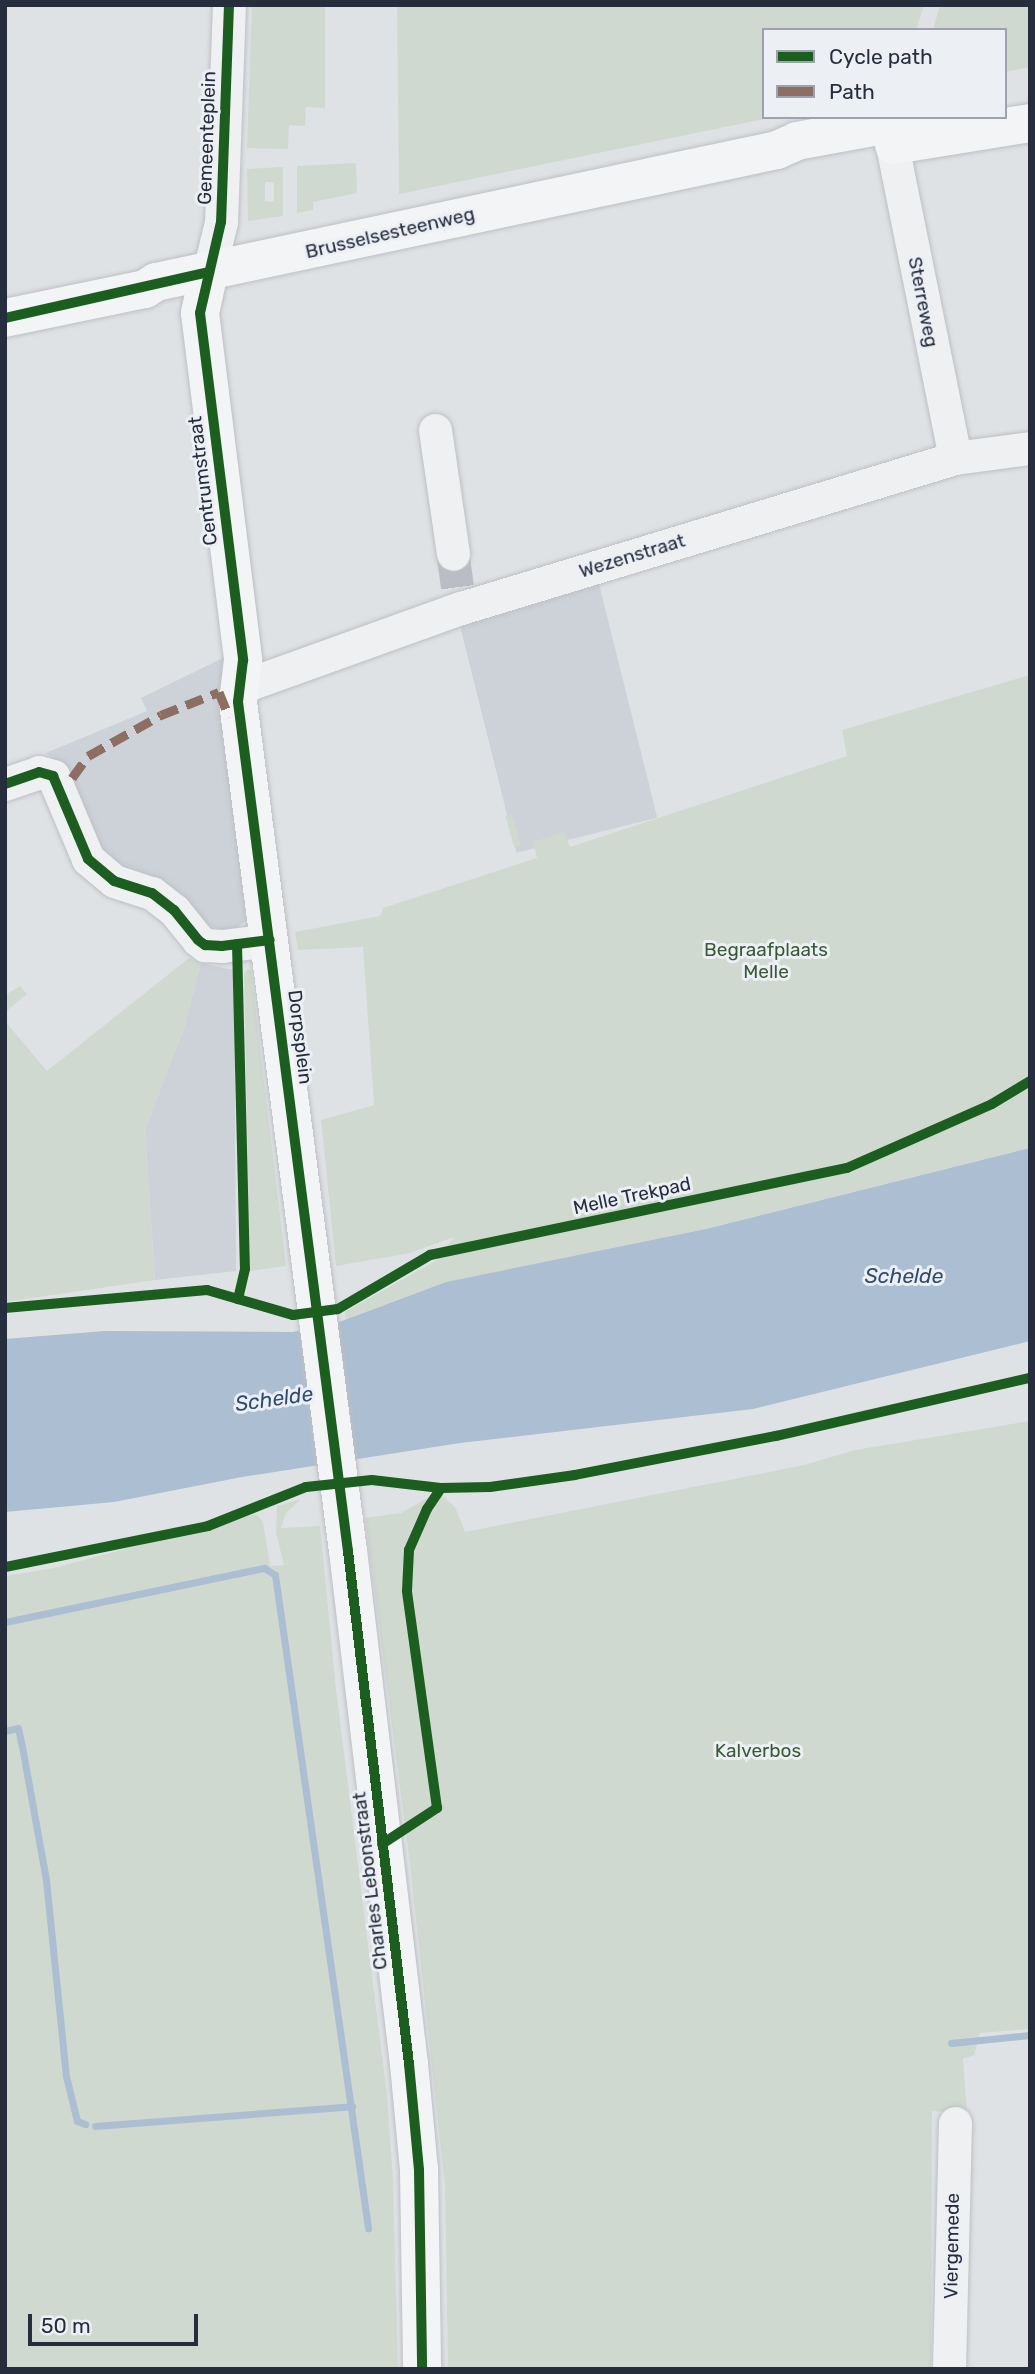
<!DOCTYPE html>
<html>
<head>
<meta charset="utf-8">
<style>
  body { margin:0 }
  #map { position:relative; width:1035px; height:2374px; overflow:hidden; background:#dfe2e5; font-family:Rubik,sans-serif }
  div>[style] { position:absolute }
  .built>* { inset:0; background:#cdd1d8; transform-origin:0 0 }
  .green>* { inset:0; background:#cfd9d0; transform-origin:0 0 }
  .water>* { inset:0; background:#acbed1 }
  .stream>* { height:7px; margin:-3.5px; padding:0 3.5px; transform-origin:3.5px; border-radius:3.5px; background:#acbed1 }
  .minor-tunnel>* { height:33px; margin-top:-16.5px; transform-origin:0; background:repeating-linear-gradient(90deg,#babec4 0 33px,transparent 0 50px) }
  .roads { filter:drop-shadow(0 0 2px #bdc0c3) drop-shadow(0 0 2px #bdc0c3) }
  .minor>* { height:33px; margin:-16.5px; padding:0 16.5px; transform-origin:16.5px; border-radius:16.5px; background:#eef0f1 }
  .major>* { height:38px; margin:-19px; padding:0 19px; transform-origin:19px; border-radius:19px; background:#f3f4f5 }
  .quiet>* { height:9px; margin-top:-4.5px; transform-origin:0; background:repeating-linear-gradient(90deg,#8d6e63 0 18px,transparent 0 27px) }
  .cycleway>* { height:10px; margin:-5px; padding:0 5px; transform-origin:5px; border-radius:5px; background:#1b5e20 }
  span { translate:-50% -50%; white-space:nowrap; text-align:center; line-height:1.15; -webkit-text-stroke:6px #ecf0f5; paint-order:stroke }
  .street-label { font-size:19px; color:#262e3e }
  .park-label { font-size:19px; color:#3a5a33 }
  .water-label { font-size:21px; color:#2f4c72; font-style:italic }
  .frame { position:absolute; inset:0; border:7px solid #262e3e; pointer-events:none }
  .legend { position:absolute; left:762px; top:28px; width:245px; height:91px; box-sizing:border-box; background:#ecf0f5; border:2px solid #9da2ac; margin:0; padding:9px 12px; list-style:none; font-size:21px; color:#262e3e }
  .legend li { display:flex; align-items:center; gap:14px; height:35px }
  .legend b { width:35px; border:2px solid #9da2ac }
  .scale { position:absolute; left:28px; top:2314px; width:170px; height:32px; box-sizing:border-box; border:4px solid #262e3e; border-top:0; padding-left:9px; font-size:21px; line-height:24px; white-space:nowrap; color:#262e3e; -webkit-text-stroke:5px #ecf0f5; paint-order:stroke }
</style>
</head>
<body>
<div id="map">
  <div class="built">
    <div style="left:598px;top:580px;width:245px;height:145px;rotate:76deg"></div>
    <div style="clip-path:polygon(231px 654px,247px 920px,233px 931px,218px 929px,193px 919px,105px 865px,61px 765px,46px 753px,147px 711px,141px 698px)"></div>
    <div style="clip-path:polygon(201px 963px,234px 970px,236px 1271px,155px 1280px,145px 1130px,184px 1028px)"></div>
  </div>
  <div class="green">
    <div style="clip-path:polygon(252px 5px,325px 5px,325px 108px,306px 107px,305px 126px,289px 125px,288px 149px,247px 148px)"></div>
    <div style="clip-path:polygon(397px 5px,924px 5px,916px 30px,764px 30px,764px 117px,774px 117px,399px 194px)"></div>
    <div style="clip-path:polygon(940px 5px,1030px 5px,1030px 67px,1005px 72px,1005px 30px,933px 30px)"></div>
    <div style="clip-path:polygon(356px 163px,357px 193px,313px 202px,313px 210px,297px 213px,297px 166px)"></div>
    <div style="clip-path:polygon(evenodd,283px 167px,283px 216px,248px 221px,247px 169px,283px 167px,265px 182px,274px 182px,274px 202px,265px 201px,265px 182px)"></div>
    <div style="clip-path:polygon(1030px 675px,1030px 1148px,706px 1229px,446px 1282px,346px 1319px,345px 1312px,437px 1260px,454px 1237px,410px 1253px,336px 1266px,321px 1120px,374px 1105px,363px 947px,298px 950px,295px 932px,380px 916px,383px 908px,537px 858px,533px 842px,564px 832px,570px 847px,847px 756px,842px 730px)"></div>
    <div style="left:512px;top:814px;width:33px;height:7px;rotate:74deg"></div>
    <div style="clip-path:polygon(189px 958px,201px 963px,184px 1028px,145px 1130px,155px 1280px,5px 1302px,5px 1021px,47px 1071px)"></div>
    <div style="clip-path:polygon(248px 969px,251px 971px,286px 1266px,250px 1271px,244px 973px)"></div>
    <div style="clip-path:polygon(20px 986px,27px 994px,5px 1012px,5px 995px)"></div>
    <div style="clip-path:polygon(1030px 1421px,1030px 2029px,980px 2033px,974px 2055px,963px 2059px,967px 2113px,932px 2111px,931px 2369px,448px 2369px,445px 2187px,410px 1864px,365px 1518px,401px 1513px,438px 1492px,455px 1507px,465px 1532px,804px 1465px,855px 1450px)"></div>
    <div style="clip-path:polygon(301px 1499px,286px 1513px,281px 1528px,320px 1526px,336px 1689px,387px 2095px,393px 2180px,398px 2369px,5px 2369px,5px 1576px,54px 1568px,256px 1514px,263px 1522px,270px 1566px,284px 1565px,276px 1533px,277px 1506px)"></div>
  </div>
  <div class="water">
    <div style="clip-path:polygon(1030px 1148px,1030px 1341px,753px 1409px,460px 1443px,242px 1477px,114px 1502px,5px 1512px,5px 1339px,105px 1331px,293px 1332px,339px 1322px,446px 1282px,706px 1229px)"></div>
  </div>
  <div class="stream">
    <div style="left:5px;top:1622px;width:265px;rotate:-11.8deg"></div>
    <div style="left:264px;top:1568px;width:13px;rotate:32deg"></div>
    <div style="left:275px;top:1575px;width:660px;rotate:81.89deg"></div>
    <div style="left:5px;top:1731px;width:13px;rotate:-13deg"></div>
    <div style="left:18px;top:1728px;width:25px;rotate:78deg"></div>
    <div style="left:23px;top:1752px;width:130px;rotate:79.8deg"></div>
    <div style="left:46px;top:1880px;width:197px;rotate:84.2deg"></div>
    <div style="left:66px;top:2076px;width:46px;rotate:76.3deg"></div>
    <div style="left:77px;top:2121px;width:9px;rotate:21deg"></div>
    <div style="left:951px;top:2043px;width:79px;rotate:-5.8deg"></div>
    <div style="left:95px;top:2126px;width:258px;rotate:-4.4deg"></div>
  </div>
  <div class="minor-tunnel">
    <div style="left:453px;top:554px;width:44px;rotate:82.2deg"></div>
  </div>
  <div class="roads">
    <div class="minor">
      <div style="left:892px;top:145px;width:319px;rotate:78.6deg"></div>
      <div style="left:209px;top:272px;width:51px;rotate:-76.5deg"></div>
      <div style="left:221px;top:222px;width:217px;rotate:-87.9deg"></div>
      <div style="left:435px;top:430px;width:125px;rotate:81.7deg"></div>
      <div style="left:241px;top:687px;width:234px;rotate:-19.8deg"></div>
      <div style="left:461px;top:608px;width:516px;rotate:-16.89deg"></div>
      <div style="left:955px;top:458px;width:76px;rotate:-7.6deg"></div>
      <div style="left:5px;top:784px;width:36px;rotate:-19deg"></div>
      <div style="left:39px;top:772px;width:15px;rotate:16deg"></div>
      <div style="left:53px;top:776px;width:90px;rotate:67.1deg"></div>
      <div style="left:88px;top:859px;width:34px;rotate:40deg"></div>
      <div style="left:114px;top:881px;width:40px;rotate:18deg"></div>
      <div style="left:152px;top:893px;width:28px;rotate:38deg"></div>
      <div style="left:174px;top:910px;width:38px;rotate:51deg"></div>
      <div style="left:198px;top:940px;width:9px;rotate:36deg"></div>
      <div style="left:205px;top:945px;width:17px;rotate:3deg"></div>
      <div style="left:222px;top:946px;width:48px;rotate:-7.1deg"></div>
      <div style="left:949px;top:2369px;width:246px;rotate:-88.6deg"></div>
    </div>
    <div class="major">
      <div style="left:894px;top:145px;width:138px;rotate:-9.2deg"></div>
      <div style="left:209px;top:272px;width:42px;rotate:102.4deg"></div>
      <div style="left:200px;top:313px;width:350px;rotate:82.9deg"></div>
      <div style="left:243px;top:660px;width:42px;rotate:96.8deg"></div>
      <div style="left:238px;top:702px;width:856px;rotate:82.62deg"></div>
      <div style="left:348px;top:1551px;width:517px;rotate:83.22deg"></div>
      <div style="left:409px;top:2064px;width:106px;rotate:84.6deg"></div>
      <div style="left:419px;top:2170px;width:199px;rotate:89.1deg"></div>
      <div style="left:5px;top:318px;width:143px;rotate:-11.7deg"></div>
      <div style="left:145px;top:289px;width:13px;rotate:-32deg"></div>
      <div style="left:156px;top:282px;width:635px;rotate:-12deg"></div>
      <div style="left:777px;top:150px;width:22px;rotate:-24deg"></div>
      <div style="left:797px;top:141px;width:133px;rotate:-10.4deg"></div>
    </div>
  </div>
  <div class="quiet">
    <div style="left:72px;top:778px;width:27px;rotate:-54deg"></div>
    <div style="left:88px;top:756px;width:84px;rotate:-29.3deg"></div>
    <div style="left:161px;top:715px;width:62px;rotate:-21.6deg"></div>
    <div style="left:219px;top:692px;width:27px;rotate:68deg"></div>
  </div>
  <div class="cycleway">
    <div style="left:229px;top:5px;width:217px;rotate:92.1deg"></div>
    <div style="left:221px;top:222px;width:93px;rotate:103deg"></div>
    <div style="left:200px;top:313px;width:350px;rotate:82.9deg"></div>
    <div style="left:243px;top:660px;width:42px;rotate:96.8deg"></div>
    <div style="left:238px;top:702px;width:856px;rotate:82.62deg"></div>
    <div style="left:348px;top:1551px;width:517px;rotate:83.22deg"></div>
    <div style="left:409px;top:2064px;width:106px;rotate:84.6deg"></div>
    <div style="left:419px;top:2170px;width:199px;rotate:89.1deg"></div>
    <div style="left:5px;top:318px;width:209px;rotate:-12.7deg"></div>
    <div style="left:5px;top:784px;width:36px;rotate:-19deg"></div>
    <div style="left:39px;top:772px;width:15px;rotate:16deg"></div>
    <div style="left:53px;top:776px;width:90px;rotate:67.1deg"></div>
    <div style="left:88px;top:859px;width:34px;rotate:40deg"></div>
    <div style="left:114px;top:881px;width:40px;rotate:18deg"></div>
    <div style="left:152px;top:893px;width:28px;rotate:38deg"></div>
    <div style="left:174px;top:910px;width:38px;rotate:51deg"></div>
    <div style="left:198px;top:940px;width:9px;rotate:36deg"></div>
    <div style="left:205px;top:945px;width:17px;rotate:3deg"></div>
    <div style="left:222px;top:946px;width:48px;rotate:-7.1deg"></div>
    <div style="left:237px;top:944px;width:325px;rotate:88.6deg"></div>
    <div style="left:245px;top:1269px;width:31px;rotate:103deg"></div>
    <div style="left:5px;top:1308px;width:203px;rotate:-5.1deg"></div>
    <div style="left:207px;top:1290px;width:90px;rotate:16.2deg"></div>
    <div style="left:293px;top:1315px;width:45px;rotate:-7.6deg"></div>
    <div style="left:338px;top:1309px;width:107px;rotate:-30.4deg"></div>
    <div style="left:430px;top:1255px;width:426px;rotate:-11.8deg"></div>
    <div style="left:847px;top:1168px;width:158px;rotate:-23.8deg"></div>
    <div style="left:992px;top:1104px;width:44px;rotate:-31.2deg"></div>
    <div style="left:5px;top:1567px;width:207px;rotate:-11.4deg"></div>
    <div style="left:208px;top:1526px;width:105px;rotate:-21.7deg"></div>
    <div style="left:306px;top:1487px;width:66px;rotate:-6.1deg"></div>
    <div style="left:372px;top:1480px;width:69px;rotate:6.6deg"></div>
    <div style="left:441px;top:1488px;width:49px;rotate:-1.2deg"></div>
    <div style="left:490px;top:1487px;width:86px;rotate:-8deg"></div>
    <div style="left:575px;top:1475px;width:205px;rotate:-11deg"></div>
    <div style="left:776px;top:1436px;width:261px;rotate:-12.9deg"></div>
    <div style="left:382px;top:1844px;width:66px;rotate:-33.2deg"></div>
    <div style="left:437px;top:1808px;width:219px;rotate:-97.9deg"></div>
    <div style="left:407px;top:1591px;width:41px;rotate:-87.2deg"></div>
    <div style="left:409px;top:1550px;width:45px;rotate:-66.3deg"></div>
    <div style="left:427px;top:1509px;width:25px;rotate:-56deg"></div>
  </div>
  <div class="street-label">
    <span style="left:207px;top:138px;rotate:-88deg">Gemeenteplein</span>
    <span style="left:390px;top:233px;rotate:-13deg">Brusselsesteenweg</span>
    <span style="left:923px;top:302px;rotate:79deg">Sterreweg</span>
    <span style="left:203px;top:481px;rotate:-97deg">Centrumstraat</span>
    <span style="left:632px;top:556px;rotate:-17deg">Wezenstraat</span>
    <span style="left:300px;top:1037px;rotate:83deg">Dorpsplein</span>
    <span style="left:632px;top:1196px;rotate:-12deg">Melle Trekpad</span>
    <span style="left:370px;top:1881px;rotate:-97deg">Charles Lebonstraat</span>
    <span style="left:952px;top:2246px;rotate:-89deg">Viergemede</span>
  </div>
  <div class="park-label">
    <span style="left:766px;top:961px">Begraafplaats<br>Melle</span>
    <span style="left:758px;top:1751px">Kalverbos</span>
  </div>
  <div class="water-label">
    <span style="left:904px;top:1276px">Schelde</span>
    <span style="left:274px;top:1399px;rotate:-8deg">Schelde</span>
  </div>
  <div class="frame"></div>
  <ul class="legend">
  <li><b style="height:9px;background:#1b5e20"></b>Cycle path</li>
  <li><b style="height:9px;background:#8d6e63"></b>Path</li>
  </ul>
  <div class="scale">50 m</div>
</div>
</body>
</html>
